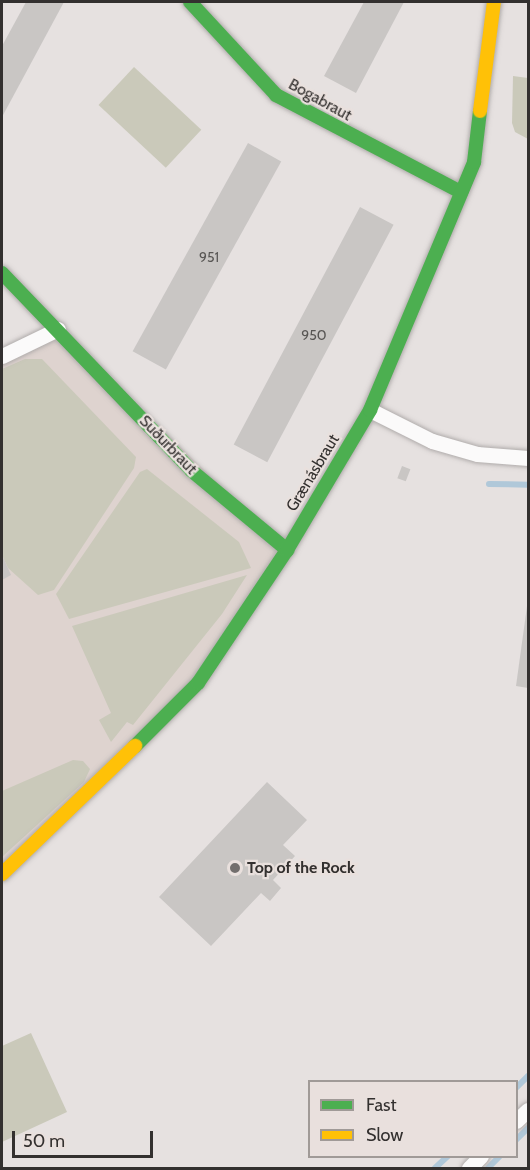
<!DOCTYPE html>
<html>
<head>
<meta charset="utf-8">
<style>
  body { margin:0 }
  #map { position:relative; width:530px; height:1170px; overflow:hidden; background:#e6e1e0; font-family:Cabin,sans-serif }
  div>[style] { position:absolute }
  .built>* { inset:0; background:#ded3cf }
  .green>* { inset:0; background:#cac9ba; transform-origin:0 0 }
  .stream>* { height:6px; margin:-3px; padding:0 3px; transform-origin:3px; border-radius:3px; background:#b0c8d9 }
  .building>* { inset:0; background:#c9c6c4; transform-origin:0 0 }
  .roads { filter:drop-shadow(0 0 2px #b0acab) drop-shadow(0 0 2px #b0acab) }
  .street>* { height:15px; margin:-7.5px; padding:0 7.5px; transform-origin:7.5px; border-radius:7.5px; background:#fbfafa }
  .fast>* { height:14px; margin:-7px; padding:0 7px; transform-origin:7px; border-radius:7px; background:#4caf50 }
  .slow>* { height:14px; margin:-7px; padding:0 7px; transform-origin:7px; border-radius:7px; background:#ffc107 }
  .dots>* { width:16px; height:16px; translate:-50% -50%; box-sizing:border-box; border:3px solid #e9e0dd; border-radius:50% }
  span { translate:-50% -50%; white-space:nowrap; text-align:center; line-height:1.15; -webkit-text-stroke:4.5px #e9e0dd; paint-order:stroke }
  .number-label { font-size:14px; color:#585654 }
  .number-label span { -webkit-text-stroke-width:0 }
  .street-label { font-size:16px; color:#33302f }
  .poi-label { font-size:16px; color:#33302f; font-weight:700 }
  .left { translate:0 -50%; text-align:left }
  .frame { position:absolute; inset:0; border:3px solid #33302f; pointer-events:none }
  .legend { position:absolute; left:308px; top:1080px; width:210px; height:78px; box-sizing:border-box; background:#e9e0dd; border:2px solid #a09a97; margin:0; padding:8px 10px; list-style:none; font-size:18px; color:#33302f }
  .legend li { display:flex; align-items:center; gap:12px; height:30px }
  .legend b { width:30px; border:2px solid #a09a97 }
  .scale { position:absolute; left:12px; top:1131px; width:141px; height:27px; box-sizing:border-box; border:3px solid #33302f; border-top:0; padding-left:8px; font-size:18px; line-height:21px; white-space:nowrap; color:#33302f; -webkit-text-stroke:4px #e9e0dd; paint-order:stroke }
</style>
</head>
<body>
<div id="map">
  <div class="built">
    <div style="clip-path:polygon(58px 329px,287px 550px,198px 683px,2px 874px,2px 356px)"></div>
  </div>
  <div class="green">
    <div style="left:134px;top:67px;width:92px;height:52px;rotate:43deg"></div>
    <div style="clip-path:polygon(513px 76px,528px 78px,528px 139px,515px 132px,512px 123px)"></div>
    <div style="clip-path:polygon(25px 359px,42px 359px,136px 457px,134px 468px,54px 590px,38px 595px,8px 568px,2px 555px,2px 369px)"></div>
    <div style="clip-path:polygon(147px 469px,239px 542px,251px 568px,69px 619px,56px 594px,140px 472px)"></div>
    <div style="clip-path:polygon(247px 575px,222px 614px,133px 725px,127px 722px,111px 742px,99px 720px,111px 713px,72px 626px)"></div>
    <div style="clip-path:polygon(73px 760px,83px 761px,90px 769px,84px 782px,2px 857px,2px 791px)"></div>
    <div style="clip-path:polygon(31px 1033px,67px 1112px,2px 1142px,2px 1046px)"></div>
  </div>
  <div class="stream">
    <div style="left:489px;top:484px;width:39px;rotate:1deg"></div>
    <div style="left:516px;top:1088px;width:17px;rotate:-45deg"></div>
    <div style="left:516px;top:1140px;width:17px;rotate:-45deg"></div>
    <div style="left:435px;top:1168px;width:18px;rotate:-43deg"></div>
    <div style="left:488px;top:1168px;width:17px;rotate:-45deg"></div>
  </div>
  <div class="building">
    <div style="clip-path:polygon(26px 2px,64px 2px,2px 117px,2px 46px)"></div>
    <div style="clip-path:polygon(364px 2px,404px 2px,356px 93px,324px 76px)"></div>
    <div style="left:248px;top:143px;width:38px;height:238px;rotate:29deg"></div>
    <div style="left:360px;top:207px;width:38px;height:269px;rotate:28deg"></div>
    <div style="left:402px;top:466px;width:9px;height:13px;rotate:21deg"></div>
    <div style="clip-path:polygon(2px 555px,11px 575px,2px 580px)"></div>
    <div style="clip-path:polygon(528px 599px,528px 688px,516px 686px)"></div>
    <div style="clip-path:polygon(267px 782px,307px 820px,283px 845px,295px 856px,273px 880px,281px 888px,270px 901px,261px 893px,211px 946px,159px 897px)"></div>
  </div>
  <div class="roads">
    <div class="street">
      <div style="left:2px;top:356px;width:62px;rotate:-25.7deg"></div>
      <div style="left:370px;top:410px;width:69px;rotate:26.6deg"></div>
      <div style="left:432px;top:441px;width:47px;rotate:16.1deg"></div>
      <div style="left:477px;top:454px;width:51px;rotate:4.5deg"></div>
      <div style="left:516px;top:1121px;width:16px;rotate:-43deg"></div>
      <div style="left:469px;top:1168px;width:17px;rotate:-45deg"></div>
    </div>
    <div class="fast">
      <div style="left:190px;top:2px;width:127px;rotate:47.2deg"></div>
      <div style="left:276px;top:95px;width:209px;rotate:27.7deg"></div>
      <div style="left:2px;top:273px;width:274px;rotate:46.2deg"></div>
      <div style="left:192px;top:471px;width:124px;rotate:39.7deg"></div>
      <div style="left:135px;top:746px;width:89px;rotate:-45deg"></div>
      <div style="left:198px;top:683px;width:160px;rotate:-56.2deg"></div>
      <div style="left:287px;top:550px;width:163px;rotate:-59.3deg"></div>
      <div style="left:370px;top:410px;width:269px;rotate:-67.2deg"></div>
      <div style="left:474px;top:162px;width:51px;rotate:-83.3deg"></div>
    </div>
    <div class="slow">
      <div style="left:480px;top:111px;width:110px;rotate:-82.7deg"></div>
      <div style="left:2px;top:874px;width:185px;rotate:-43.9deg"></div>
    </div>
  </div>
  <div class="dots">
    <div style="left:235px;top:868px;background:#726e6d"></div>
  </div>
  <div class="number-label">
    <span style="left:209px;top:257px">951</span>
    <span style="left:314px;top:335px">950</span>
  </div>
  <div class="street-label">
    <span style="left:320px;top:100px;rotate:29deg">Bogabraut</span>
    <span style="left:168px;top:445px;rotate:46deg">Suðurbraut</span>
    <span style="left:313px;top:473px;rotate:-59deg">Grænásbraut</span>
  </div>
  <div class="poi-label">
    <span class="left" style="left:247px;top:868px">Top of the Rock</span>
  </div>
  <div class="frame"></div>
  <ul class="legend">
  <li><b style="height:8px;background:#4caf50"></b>Fast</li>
  <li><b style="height:8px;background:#ffc107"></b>Slow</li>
  </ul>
  <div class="scale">50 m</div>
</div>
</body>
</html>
